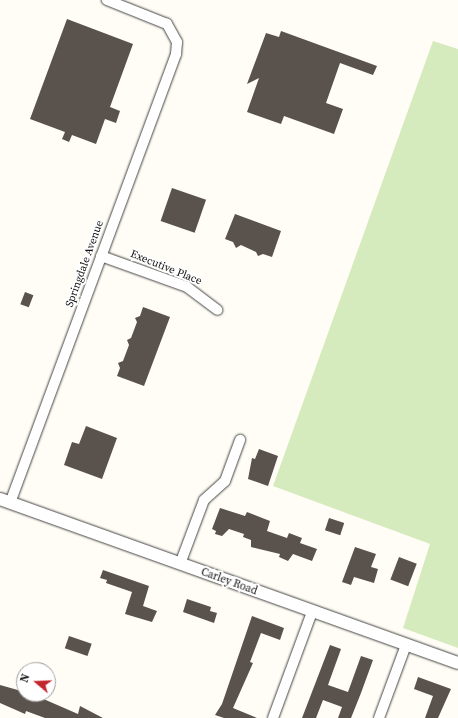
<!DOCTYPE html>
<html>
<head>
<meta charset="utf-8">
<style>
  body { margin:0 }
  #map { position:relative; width:458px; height:718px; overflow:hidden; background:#fffdf5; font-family:"Source Serif 4",serif }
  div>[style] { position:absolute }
  .green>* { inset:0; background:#d5ebbd }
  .building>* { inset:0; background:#5a524d; transform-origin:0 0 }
  .roads { filter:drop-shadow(0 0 1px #444) drop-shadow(0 0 1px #444) }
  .minor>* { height:10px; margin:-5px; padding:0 5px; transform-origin:5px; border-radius:5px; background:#fff }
  .tertiary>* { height:12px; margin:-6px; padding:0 6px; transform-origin:6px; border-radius:6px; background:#fff }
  span { translate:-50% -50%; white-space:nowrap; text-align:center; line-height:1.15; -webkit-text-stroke:4px #fff; paint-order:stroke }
  .street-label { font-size:11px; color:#111 }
  .north { position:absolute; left:16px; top:662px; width:40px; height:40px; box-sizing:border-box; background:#fff; border:1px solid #a0a0a0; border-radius:50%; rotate:289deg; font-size:11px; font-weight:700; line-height:16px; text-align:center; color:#111 }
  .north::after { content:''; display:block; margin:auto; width:14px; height:18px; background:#c4262e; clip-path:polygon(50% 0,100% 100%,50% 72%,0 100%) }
</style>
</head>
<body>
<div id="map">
  <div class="green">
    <div style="clip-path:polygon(433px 41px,458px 49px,458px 648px,403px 628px,430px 544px,273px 486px)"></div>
  </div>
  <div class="building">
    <div style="clip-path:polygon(67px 19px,133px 44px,110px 107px,120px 111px,116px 123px,105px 119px,96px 144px,72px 135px,69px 142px,62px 139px,65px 132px,30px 119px)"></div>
    <div style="clip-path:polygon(281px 31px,377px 66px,373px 75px,340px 63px,326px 103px,343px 109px,334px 134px,284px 116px,281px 124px,247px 112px,259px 78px,247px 84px,266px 33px,279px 37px)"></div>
    <div style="left:172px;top:188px;width:36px;height:35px;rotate:19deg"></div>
    <div style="clip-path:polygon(235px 214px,281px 231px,272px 257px,263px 254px,258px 256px,256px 252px,241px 245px,236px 248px,233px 242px,225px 239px)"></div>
    <div style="left:25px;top:292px;width:9px;height:13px;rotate:21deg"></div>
    <div style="clip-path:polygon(143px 307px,170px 317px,144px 386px,117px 376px,120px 368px,118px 363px,123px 361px,129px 345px,127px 340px,131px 338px,137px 322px,135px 318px,140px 316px)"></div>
    <div style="clip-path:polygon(86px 426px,117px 438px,102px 479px,64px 465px,72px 442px,79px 444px)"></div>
    <div style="clip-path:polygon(259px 449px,278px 456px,268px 486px,248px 479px,252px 458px,255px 459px)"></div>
    <div style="clip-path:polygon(220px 508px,245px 516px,247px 512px,270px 521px,267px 531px,287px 538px,289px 533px,302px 538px,300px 543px,317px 549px,312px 561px,293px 554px,288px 561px,279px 557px,280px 554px,251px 547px,251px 540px,243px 537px,244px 534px,229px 529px,222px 536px,215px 534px,216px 531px,212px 529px)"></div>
    <div style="left:329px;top:518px;width:16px;height:13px;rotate:18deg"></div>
    <div style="clip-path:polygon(355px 547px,376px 554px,371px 567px,378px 569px,374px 583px,354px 577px,351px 585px,342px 582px)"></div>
    <div style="left:399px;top:557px;width:19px;height:24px;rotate:21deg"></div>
    <div style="clip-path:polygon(103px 570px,149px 586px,143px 606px,157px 611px,152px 622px,125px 614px,132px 592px,106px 583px,107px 580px,100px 578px)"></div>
    <div style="clip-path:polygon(187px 599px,211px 607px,210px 611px,217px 613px,214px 623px,183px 612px)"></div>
    <div style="clip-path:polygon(252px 616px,284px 628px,280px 640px,261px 633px,250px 662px,253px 663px,233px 708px,257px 718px,224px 718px,215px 715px,222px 704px)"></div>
    <div style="left:69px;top:636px;width:24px;height:13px;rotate:19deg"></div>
    <div style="clip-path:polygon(330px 645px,341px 649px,328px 685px,348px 692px,361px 656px,373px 660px,361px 693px,351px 718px,338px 718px,342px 707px,323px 700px,316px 718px,302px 718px)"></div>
    <div style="clip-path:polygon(418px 677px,451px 689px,438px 718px,425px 718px,433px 696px,414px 689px)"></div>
    <div style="clip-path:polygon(0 685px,32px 694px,78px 714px,80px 706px,103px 718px,45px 718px,26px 711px,25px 714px,0 703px)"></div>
  </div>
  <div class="roads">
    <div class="minor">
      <div style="left:101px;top:256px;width:91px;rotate:19.8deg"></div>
      <div style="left:187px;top:287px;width:38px;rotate:37deg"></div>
      <div style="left:10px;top:503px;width:479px;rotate:-69.7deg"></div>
      <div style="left:176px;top:54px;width:12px;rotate:-85deg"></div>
      <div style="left:177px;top:42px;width:21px;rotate:-119deg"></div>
      <div style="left:167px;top:24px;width:65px;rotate:-158.2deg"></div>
      <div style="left:180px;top:564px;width:68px;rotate:-69.4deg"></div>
      <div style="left:204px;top:500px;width:28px;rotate:-42deg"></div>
      <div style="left:225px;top:481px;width:44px;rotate:-69.9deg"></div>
      <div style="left:273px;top:718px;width:113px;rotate:-69.8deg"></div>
      <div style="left:379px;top:718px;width:78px;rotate:-69.7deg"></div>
    </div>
    <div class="tertiary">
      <div style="left:0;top:499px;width:486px;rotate:19.7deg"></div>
    </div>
  </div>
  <div class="street-label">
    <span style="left:85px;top:264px;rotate:-70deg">Springdale Avenue</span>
    <span style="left:166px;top:268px;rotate:22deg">Executive Place</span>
    <span style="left:229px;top:582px;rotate:20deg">Carley Road</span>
  </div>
  <div class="north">N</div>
</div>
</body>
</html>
